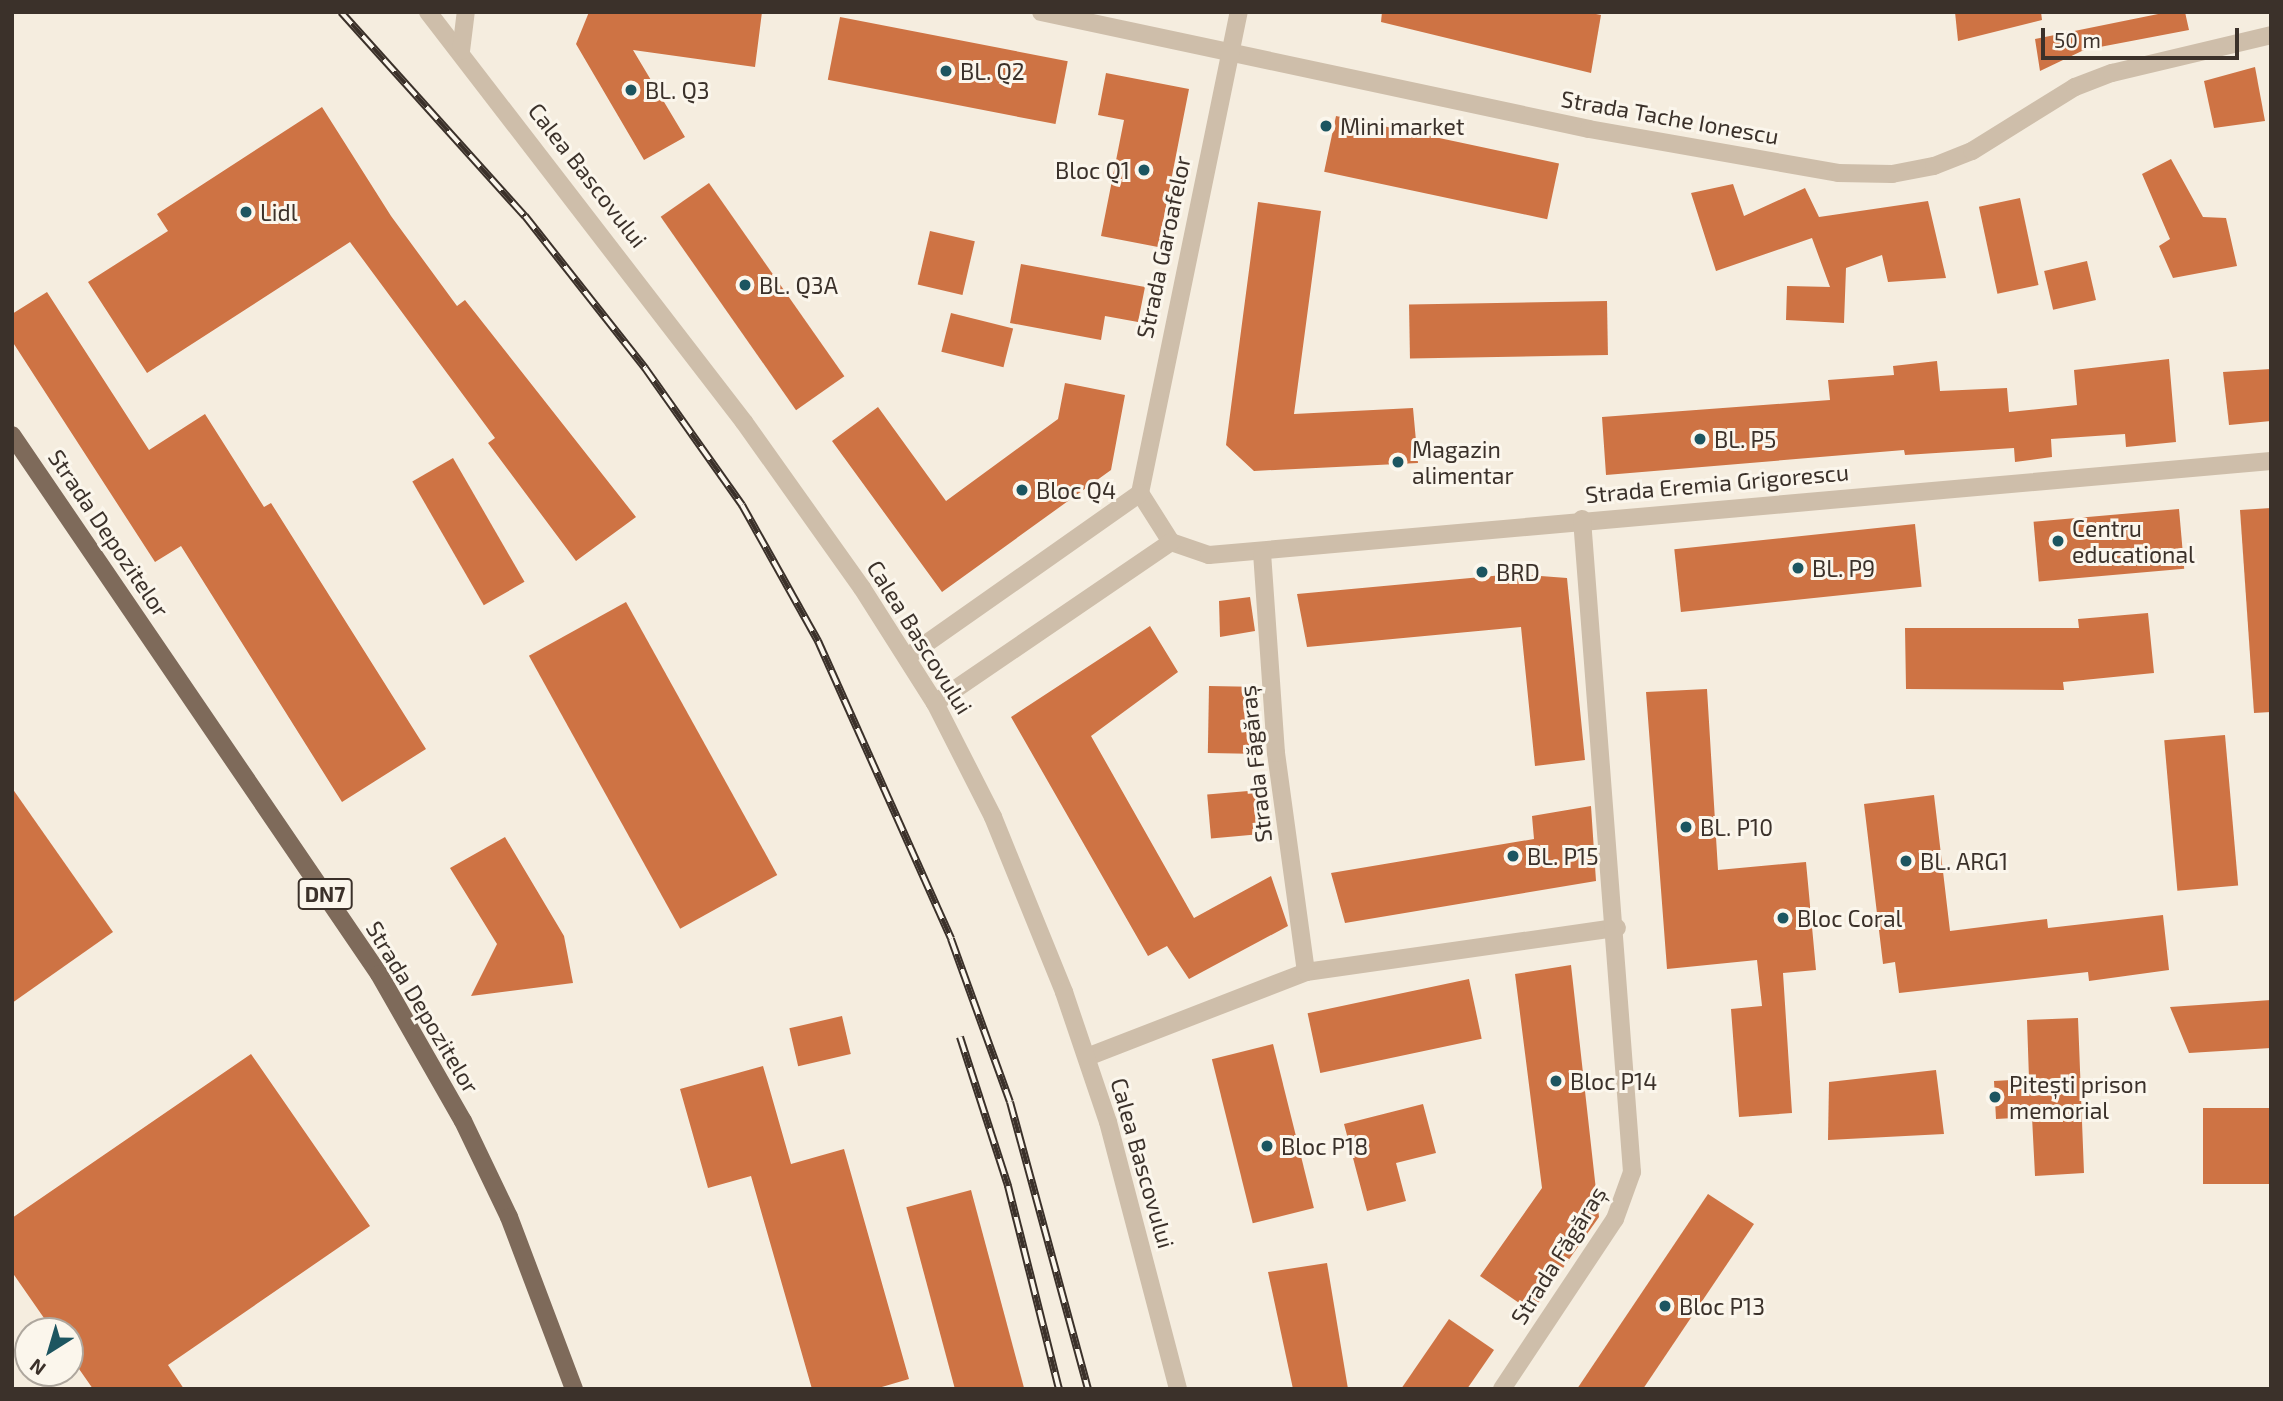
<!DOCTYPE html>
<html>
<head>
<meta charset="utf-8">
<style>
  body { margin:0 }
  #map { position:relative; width:2283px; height:1401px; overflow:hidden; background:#f5eddf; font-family:"Exo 2",sans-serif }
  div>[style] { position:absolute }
  .building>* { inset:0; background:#ce7344; transform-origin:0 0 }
  .minor>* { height:18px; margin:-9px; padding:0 9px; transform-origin:9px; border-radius:9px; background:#cebeaa }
  .tertiary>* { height:18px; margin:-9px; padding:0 9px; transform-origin:9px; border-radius:9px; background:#cebeaa }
  .primary>* { height:18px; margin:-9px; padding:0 9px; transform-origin:9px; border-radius:9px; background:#7e6a5a }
  .rail>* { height:8px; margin-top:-4px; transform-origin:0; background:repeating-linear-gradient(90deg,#fbf6ec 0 16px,#3b312a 0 32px); box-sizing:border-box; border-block:2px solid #3b312a }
  .dots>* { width:19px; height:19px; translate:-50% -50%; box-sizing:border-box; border:4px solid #fbf6ec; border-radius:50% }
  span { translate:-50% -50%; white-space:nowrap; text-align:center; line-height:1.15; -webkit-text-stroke:6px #fbf6ec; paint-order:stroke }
  .shield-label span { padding:2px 5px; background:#fbf6ec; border:2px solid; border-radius:5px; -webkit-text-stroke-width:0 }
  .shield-label { font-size:21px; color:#3b312a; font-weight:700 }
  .poi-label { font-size:23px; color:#3b312a }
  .left { translate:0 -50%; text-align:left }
  .right { translate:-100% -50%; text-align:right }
  .street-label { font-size:23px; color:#3b312a }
  .frame { position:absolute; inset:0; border:14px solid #3b312a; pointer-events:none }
  .north { position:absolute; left:14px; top:1317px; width:70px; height:70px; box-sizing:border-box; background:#fbf6ec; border:2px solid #aea79e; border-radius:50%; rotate:217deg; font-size:19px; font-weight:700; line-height:28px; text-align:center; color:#3b312a }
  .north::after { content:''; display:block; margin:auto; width:24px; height:32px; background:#1c5560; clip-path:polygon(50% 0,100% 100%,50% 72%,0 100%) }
  .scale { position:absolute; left:2041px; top:28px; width:198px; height:32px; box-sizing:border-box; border:4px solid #3b312a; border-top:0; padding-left:9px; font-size:21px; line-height:24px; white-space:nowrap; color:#3b312a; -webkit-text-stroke:5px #fbf6ec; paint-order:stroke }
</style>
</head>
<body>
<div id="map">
  <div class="building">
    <div style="clip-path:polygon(589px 12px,762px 12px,755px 67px,633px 50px,685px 137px,644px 160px,576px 44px)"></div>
    <div style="clip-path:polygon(1382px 12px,1586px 12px,1601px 15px,1591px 73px,1381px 22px)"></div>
    <div style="clip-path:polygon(1955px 12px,2041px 12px,2042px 20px,1958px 41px)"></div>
    <div style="clip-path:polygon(2168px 12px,2185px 12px,2189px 30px,2084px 50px,2040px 71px,2035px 39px)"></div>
    <div style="left:840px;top:17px;width:232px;height:64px;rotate:11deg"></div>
    <div style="clip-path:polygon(2255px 67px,2265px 121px,2214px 128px,2204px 81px)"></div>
    <div style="clip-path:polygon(1106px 73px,1189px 89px,1158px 247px,1101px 236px,1124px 120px,1098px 115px)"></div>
    <div style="clip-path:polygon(322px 107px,391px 216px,457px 306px,465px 300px,636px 517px,576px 561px,488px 443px,495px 438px,350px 242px,147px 373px,88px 282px,168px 231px,157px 214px)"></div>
    <div style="left:1336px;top:116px;width:228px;height:57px;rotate:12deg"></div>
    <div style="clip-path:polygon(2171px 159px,2203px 217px,2226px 218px,2237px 266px,2173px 278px,2159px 246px,2170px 239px,2142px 174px)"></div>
    <div style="left:709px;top:183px;width:236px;height:59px;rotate:55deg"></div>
    <div style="clip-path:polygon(1733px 184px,1744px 216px,1805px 188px,1819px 217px,1928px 201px,1946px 278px,1888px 282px,1882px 255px,1846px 268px,1844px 323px,1786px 320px,1787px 286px,1830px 287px,1812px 238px,1716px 271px,1691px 193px)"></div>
    <div style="left:2020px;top:198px;width:89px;height:42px;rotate:78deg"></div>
    <div style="clip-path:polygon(1258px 202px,1321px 211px,1294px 414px,1413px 408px,1418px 463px,1254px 471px,1226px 445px)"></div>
    <div style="left:930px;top:231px;width:46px;height:55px;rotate:13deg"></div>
    <div style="left:2087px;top:261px;width:40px;height:44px;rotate:77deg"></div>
    <div style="clip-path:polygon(1021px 264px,1145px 287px,1138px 322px,1105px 316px,1101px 340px,1010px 323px)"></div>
    <div style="clip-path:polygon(47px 292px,149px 450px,205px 414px,264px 507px,271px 503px,426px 749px,342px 802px,181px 546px,155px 562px,12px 341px,12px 314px)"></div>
    <div style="left:1607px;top:301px;width:54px;height:198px;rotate:89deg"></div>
    <div style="left:951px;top:313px;width:64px;height:40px;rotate:14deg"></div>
    <div style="clip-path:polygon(2169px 359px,2176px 442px,2126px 447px,2125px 434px,2051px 439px,2052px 457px,2015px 462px,2014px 448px,1905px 455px,1904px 450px,1606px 475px,1602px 417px,1830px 400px,1828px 380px,1894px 375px,1893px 366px,1937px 361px,1940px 391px,2007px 388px,2009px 412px,2077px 405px,2074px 370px)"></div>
    <div style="clip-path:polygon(2271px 369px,2271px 421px,2229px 425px,2223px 372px)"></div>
    <div style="clip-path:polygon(1065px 383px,1125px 395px,1111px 470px,942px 592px,832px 441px,878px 407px,946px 501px,1058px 419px)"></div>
    <div style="left:453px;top:458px;width:143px;height:47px;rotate:60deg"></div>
    <div style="clip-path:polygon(2271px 508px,2271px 712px,2254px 713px,2240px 510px)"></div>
    <div style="left:2179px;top:509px;width:60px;height:146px;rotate:85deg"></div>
    <div style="left:1915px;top:524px;width:63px;height:242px;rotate:84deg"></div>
    <div style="clip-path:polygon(1514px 574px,1567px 578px,1585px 760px,1535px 766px,1521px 627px,1307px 647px,1297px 594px)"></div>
    <div style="clip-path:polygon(1250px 597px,1255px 631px,1220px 637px,1219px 601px)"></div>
    <div style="left:626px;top:602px;width:312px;height:111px;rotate:61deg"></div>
    <div style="clip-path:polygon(2148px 613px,2154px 673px,2063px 682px,2064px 690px,1906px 689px,1905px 628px,2079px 628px,2078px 619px)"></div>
    <div style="clip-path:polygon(1150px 626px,1178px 672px,1091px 736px,1194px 918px,1271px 876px,1288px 926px,1189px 979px,1167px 946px,1148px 956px,1011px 717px)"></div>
    <div style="left:1209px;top:686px;width:41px;height:67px;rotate:1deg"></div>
    <div style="clip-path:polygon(1707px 689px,1718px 870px,1806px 862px,1816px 970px,1783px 973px,1792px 1113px,1739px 1117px,1731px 1009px,1762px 1006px,1757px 960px,1667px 969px,1646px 692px)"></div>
    <div style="left:2225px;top:735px;width:151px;height:61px;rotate:85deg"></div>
    <div style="clip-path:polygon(12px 788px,113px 932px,12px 1003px)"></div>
    <div style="left:1260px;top:790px;width:44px;height:53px;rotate:85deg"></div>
    <div style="clip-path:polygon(1934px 795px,1950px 931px,2047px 919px,2048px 928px,2163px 915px,2169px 970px,2089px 981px,2088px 972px,1899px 993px,1895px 962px,1883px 964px,1864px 804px)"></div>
    <div style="clip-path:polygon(1591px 806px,1596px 881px,1345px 923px,1331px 873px,1534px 839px,1532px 816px)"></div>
    <div style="clip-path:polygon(505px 837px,564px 936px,573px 983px,471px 996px,497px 944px,450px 868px)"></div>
    <div style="clip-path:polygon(1571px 965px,1599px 1217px,1532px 1312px,1480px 1276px,1542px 1188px,1515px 974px)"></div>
    <div style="left:1469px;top:979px;width:61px;height:165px;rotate:78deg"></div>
    <div style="clip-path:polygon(2271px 1000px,2271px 1048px,2189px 1053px,2170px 1007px)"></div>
    <div style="left:842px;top:1016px;width:39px;height:54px;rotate:77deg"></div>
    <div style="clip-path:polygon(2078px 1018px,2084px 1173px,2035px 1176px,2032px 1117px,1996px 1119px,1994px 1081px,2029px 1079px,2027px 1020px)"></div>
    <div style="left:1273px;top:1044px;width:169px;height:63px;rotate:76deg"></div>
    <div style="clip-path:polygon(251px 1054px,370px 1226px,168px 1365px,184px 1389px,93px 1389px,70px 1356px,70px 1331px,53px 1331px,12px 1272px,12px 1218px)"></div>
    <div style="clip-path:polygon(763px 1066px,791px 1164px,844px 1149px,909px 1379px,875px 1389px,812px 1389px,751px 1176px,708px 1188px,680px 1089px)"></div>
    <div style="clip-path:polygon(1936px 1070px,1944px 1134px,1828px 1140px,1829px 1082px)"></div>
    <div style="clip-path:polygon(1423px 1104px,1436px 1153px,1396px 1163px,1406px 1201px,1367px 1211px,1344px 1124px)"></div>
    <div style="left:2271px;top:1108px;width:76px;height:68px;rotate:90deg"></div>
    <div style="left:971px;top:1190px;width:206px;height:67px;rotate:75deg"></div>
    <div style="clip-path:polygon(1708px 1194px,1754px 1224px,1643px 1389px,1577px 1389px)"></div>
    <div style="clip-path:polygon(1327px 1263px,1348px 1389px,1293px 1389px,1268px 1272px)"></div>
    <div style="clip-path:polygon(1449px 1319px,1494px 1350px,1467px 1389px,1401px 1389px)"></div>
  </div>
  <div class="minor">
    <div style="left:1041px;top:12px;width:560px;rotate:12.05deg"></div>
    <div style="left:1589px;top:129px;width:253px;rotate:10deg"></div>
    <div style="left:1838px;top:173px;width:54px;rotate:1.1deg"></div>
    <div style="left:1892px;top:174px;width:43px;rotate:-10.8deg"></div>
    <div style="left:1934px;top:166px;width:41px;rotate:-21.5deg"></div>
    <div style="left:1972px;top:151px;width:121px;rotate:-31.9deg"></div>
    <div style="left:2075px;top:87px;width:40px;rotate:-21deg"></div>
    <div style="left:2112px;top:73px;width:163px;rotate:-13.4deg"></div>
    <div style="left:1140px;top:493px;width:58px;rotate:57.7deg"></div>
    <div style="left:1171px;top:542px;width:40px;rotate:18.9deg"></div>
    <div style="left:1209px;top:555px;width:1066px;rotate:-5.06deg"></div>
    <div style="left:1140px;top:493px;width:491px;rotate:-78.4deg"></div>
    <div style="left:907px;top:657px;width:285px;rotate:-35.1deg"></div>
    <div style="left:935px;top:703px;width:286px;rotate:-34.3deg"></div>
    <div style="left:1306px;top:972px;width:314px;rotate:-8.1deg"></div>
    <div style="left:1087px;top:1057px;width:235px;rotate:-21.2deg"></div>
    <div style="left:1306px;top:972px;width:221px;rotate:-97.8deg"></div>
    <div style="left:1276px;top:753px;width:202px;rotate:-94deg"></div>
    <div style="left:1502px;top:1389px;width:204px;rotate:-56.4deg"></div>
    <div style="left:1615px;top:1219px;width:50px;rotate:-70.1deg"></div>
    <div style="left:1632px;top:1172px;width:655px;rotate:-94.38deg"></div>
  </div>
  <div class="tertiary">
    <div style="left:428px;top:12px;width:518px;rotate:52.38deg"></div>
    <div style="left:744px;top:422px;width:204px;rotate:54.6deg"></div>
    <div style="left:862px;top:588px;width:136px;rotate:57.6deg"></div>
    <div style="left:935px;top:703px;width:128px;rotate:63deg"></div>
    <div style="left:993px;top:817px;width:189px;rotate:67.9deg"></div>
    <div style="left:1064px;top:992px;width:137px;rotate:71.3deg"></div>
    <div style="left:1108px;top:1122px;width:276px;rotate:75.3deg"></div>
    <div style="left:461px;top:51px;width:39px;rotate:-83deg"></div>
  </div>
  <div class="primary">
    <div style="left:12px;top:435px;width:652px;rotate:55.75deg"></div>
    <div style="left:379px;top:974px;width:169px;rotate:60.3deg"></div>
    <div style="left:463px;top:1121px;width:106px;rotate:64.4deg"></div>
    <div style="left:509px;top:1217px;width:184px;rotate:69.3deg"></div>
  </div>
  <div class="rail">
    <div style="left:341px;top:12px;width:275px;rotate:48deg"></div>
    <div style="left:525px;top:216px;width:194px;rotate:51.7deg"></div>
    <div style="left:645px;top:368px;width:168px;rotate:54.7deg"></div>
    <div style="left:742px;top:505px;width:156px;rotate:60.8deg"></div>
    <div style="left:818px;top:641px;width:326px;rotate:65.9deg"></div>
    <div style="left:951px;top:939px;width:173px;rotate:70.1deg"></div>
    <div style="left:1010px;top:1102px;width:297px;rotate:74.8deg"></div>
    <div style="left:960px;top:1037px;width:157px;rotate:72.1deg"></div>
    <div style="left:1008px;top:1186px;width:209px;rotate:75.9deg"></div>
  </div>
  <div class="dots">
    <div style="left:946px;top:71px;background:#1c5560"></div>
    <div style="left:631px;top:90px;background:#1c5560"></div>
    <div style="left:1326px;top:126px;background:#1c5560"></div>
    <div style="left:1144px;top:170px;background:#1c5560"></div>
    <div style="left:246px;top:212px;background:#1c5560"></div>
    <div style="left:745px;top:285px;background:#1c5560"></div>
    <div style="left:1700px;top:439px;background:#1c5560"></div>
    <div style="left:1398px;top:462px;background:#1c5560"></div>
    <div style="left:1022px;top:490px;background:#1c5560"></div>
    <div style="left:2058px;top:541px;background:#1c5560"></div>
    <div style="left:1798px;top:568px;background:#1c5560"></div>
    <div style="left:1482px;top:572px;background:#1c5560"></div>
    <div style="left:1686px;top:827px;background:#1c5560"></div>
    <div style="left:1513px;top:856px;background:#1c5560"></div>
    <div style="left:1906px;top:861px;background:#1c5560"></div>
    <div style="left:1783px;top:918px;background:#1c5560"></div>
    <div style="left:1556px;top:1081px;background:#1c5560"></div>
    <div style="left:1995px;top:1097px;background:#1c5560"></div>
    <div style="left:1267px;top:1146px;background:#1c5560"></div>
    <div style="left:1665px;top:1306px;background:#1c5560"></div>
  </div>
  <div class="shield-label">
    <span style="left:325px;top:894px">DN7</span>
  </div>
  <div class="poi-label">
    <span class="left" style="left:960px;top:71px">BL. Q2</span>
    <span class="left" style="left:645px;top:90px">BL. Q3</span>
    <span class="left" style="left:1340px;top:126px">Mini market</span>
    <span class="right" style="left:1130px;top:170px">Bloc Q1</span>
    <span class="left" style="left:260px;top:212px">Lidl</span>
    <span class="left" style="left:759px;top:285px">BL. Q3A</span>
    <span class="left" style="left:1714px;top:439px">BL. P5</span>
    <span class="left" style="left:1412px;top:462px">Magazin<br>alimentar</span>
    <span class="left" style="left:1036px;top:490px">Bloc Q4</span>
    <span class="left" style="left:2072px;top:541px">Centru<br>educational</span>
    <span class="left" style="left:1812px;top:568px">BL. P9</span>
    <span class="left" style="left:1496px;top:572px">BRD</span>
    <span class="left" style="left:1700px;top:827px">BL. P10</span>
    <span class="left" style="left:1527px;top:856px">BL. P15</span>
    <span class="left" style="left:1920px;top:861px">BL. ARG1</span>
    <span class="left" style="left:1797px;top:918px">Bloc Coral</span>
    <span class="left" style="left:1570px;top:1081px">Bloc P14</span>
    <span class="left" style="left:2009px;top:1097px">Pitești prison<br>memorial</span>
    <span class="left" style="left:1281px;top:1146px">Bloc P18</span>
    <span class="left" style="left:1679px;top:1306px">Bloc P13</span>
  </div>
  <div class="street-label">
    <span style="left:1670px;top:117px;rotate:10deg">Strada Tache Ionescu</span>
    <span style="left:588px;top:175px;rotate:52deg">Calea Bascovului</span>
    <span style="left:1163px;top:247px;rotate:-78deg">Strada Garoafelor</span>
    <span style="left:1717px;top:483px;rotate:-5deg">Strada Eremia Grigorescu</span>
    <span style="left:109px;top:533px;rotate:56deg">Strada Depozitelor</span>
    <span style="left:920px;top:637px;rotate:58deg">Calea Bascovului</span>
    <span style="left:1255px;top:764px;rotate:-96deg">Strada Făgăraș</span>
    <span style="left:423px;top:1007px;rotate:59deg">Strada Depozitelor</span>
    <span style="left:1143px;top:1163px;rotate:74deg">Calea Bascovului</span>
    <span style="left:1558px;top:1255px;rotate:-58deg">Strada Făgăraș</span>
  </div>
  <div class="frame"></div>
  <div class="north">N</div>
  <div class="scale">50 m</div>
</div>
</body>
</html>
